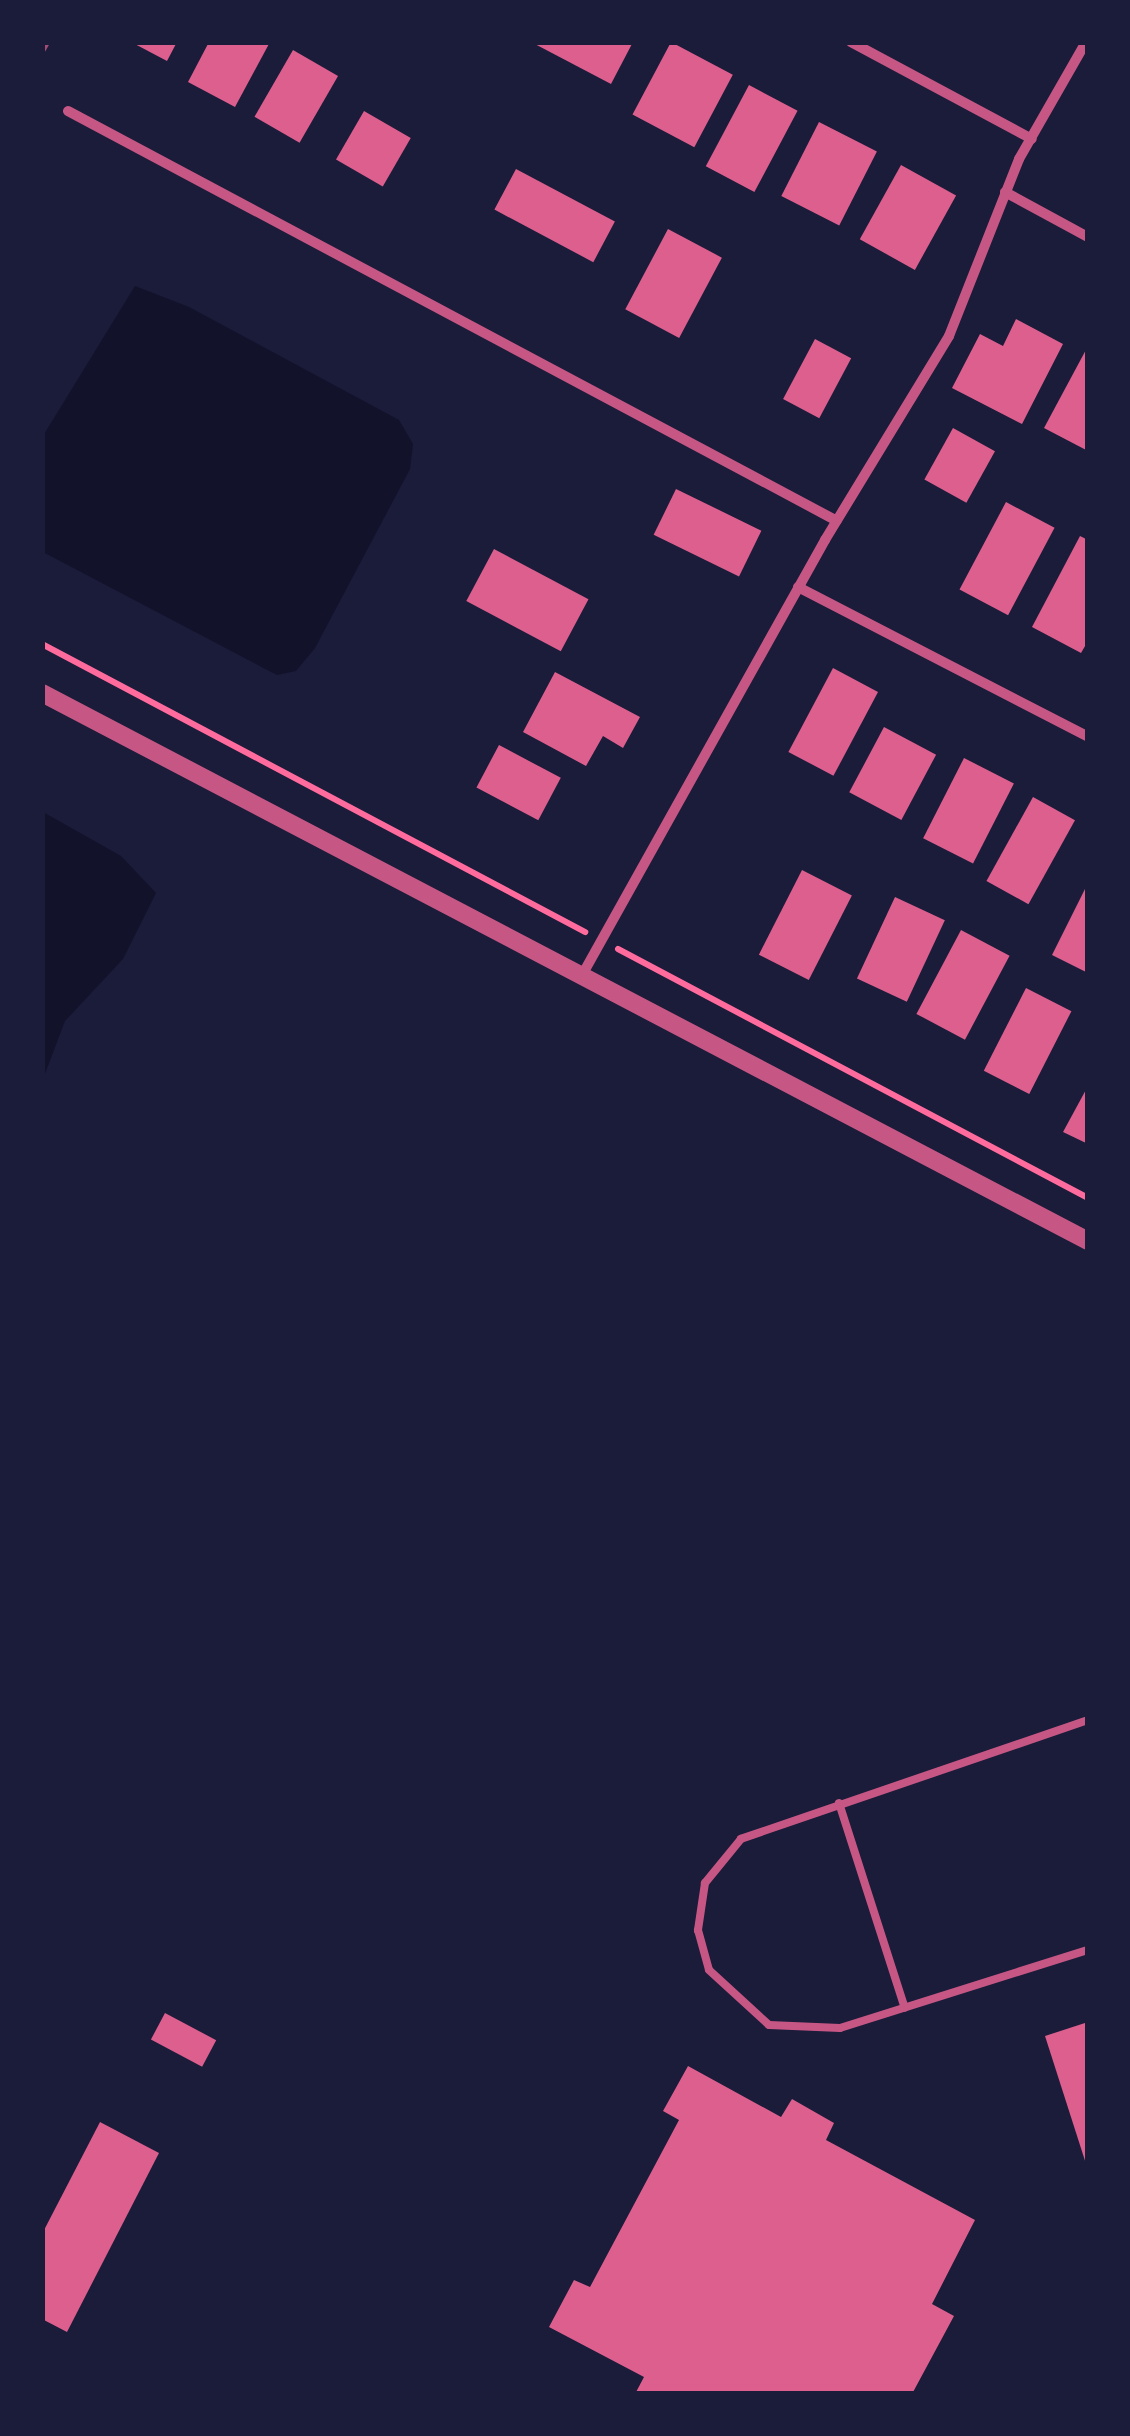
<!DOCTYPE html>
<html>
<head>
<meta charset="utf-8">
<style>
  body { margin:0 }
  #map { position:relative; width:1130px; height:2436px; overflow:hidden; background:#1b1b3a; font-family:Mulish,sans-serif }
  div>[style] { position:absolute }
  .water>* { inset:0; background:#12122b }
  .building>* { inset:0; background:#dd5f8e; transform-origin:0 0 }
  .path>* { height:6px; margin:-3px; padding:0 3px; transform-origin:3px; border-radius:3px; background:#ff6b9d }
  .service>* { height:8px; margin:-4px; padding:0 4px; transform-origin:4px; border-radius:4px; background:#c65784 }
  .minor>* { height:10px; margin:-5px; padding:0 5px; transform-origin:5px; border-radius:5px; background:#c65784 }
  .tertiary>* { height:18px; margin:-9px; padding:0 9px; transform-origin:9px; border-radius:9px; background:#c65784 }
  .rail>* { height:8px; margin:-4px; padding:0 4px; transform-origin:4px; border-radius:4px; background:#a44b75 }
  span { translate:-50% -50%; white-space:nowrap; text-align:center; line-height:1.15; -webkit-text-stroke:10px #1b1b3a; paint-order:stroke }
  .frame { position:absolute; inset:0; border:45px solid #1b1b3a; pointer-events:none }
</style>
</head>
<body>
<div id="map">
  <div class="water">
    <div style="clip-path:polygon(135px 286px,189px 307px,399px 420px,413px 444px,410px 469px,315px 648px,296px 671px,277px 675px,43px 552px,43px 436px)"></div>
    <div style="clip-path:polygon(43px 812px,121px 856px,156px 893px,123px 959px,65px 1021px,43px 1079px)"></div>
  </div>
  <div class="building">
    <div style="clip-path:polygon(131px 42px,177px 42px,167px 61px)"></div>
    <div style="clip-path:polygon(209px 42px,270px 42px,235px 107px,188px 82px)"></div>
    <div style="clip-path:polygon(531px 42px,633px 42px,611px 84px)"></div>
    <div style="left:671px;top:42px;width:70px;height:82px;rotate:28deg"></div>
    <div style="left:293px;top:50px;width:52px;height:77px;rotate:30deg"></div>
    <div style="left:749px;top:85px;width:55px;height:92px;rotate:28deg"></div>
    <div style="left:364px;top:111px;width:54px;height:56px;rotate:30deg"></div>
    <div style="left:819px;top:122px;width:65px;height:83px;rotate:27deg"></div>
    <div style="left:901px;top:165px;width:63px;height:85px;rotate:29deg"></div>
    <div style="left:516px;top:169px;width:112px;height:46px;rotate:28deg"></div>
    <div style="left:668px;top:229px;width:61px;height:91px;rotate:28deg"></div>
    <div style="clip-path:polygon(1016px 319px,1063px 344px,1022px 424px,952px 388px,980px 334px,1003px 346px)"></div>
    <div style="left:815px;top:339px;width:41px;height:68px;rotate:28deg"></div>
    <div style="clip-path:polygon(1088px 346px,1088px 451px,1044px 428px)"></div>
    <div style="left:953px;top:428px;width:48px;height:59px;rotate:29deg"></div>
    <div style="left:676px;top:489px;width:95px;height:51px;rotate:26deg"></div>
    <div style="left:1006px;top:502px;width:55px;height:99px;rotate:28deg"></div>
    <div style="clip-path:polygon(1080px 536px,1088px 540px,1088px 641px,1081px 653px,1032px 627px)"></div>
    <div style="left:494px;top:549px;width:107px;height:59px;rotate:28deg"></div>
    <div style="left:833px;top:668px;width:51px;height:95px;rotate:28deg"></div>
    <div style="clip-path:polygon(555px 672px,640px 717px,623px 748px,603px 736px,586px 766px,523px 732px)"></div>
    <div style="left:884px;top:727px;width:59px;height:74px;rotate:28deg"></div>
    <div style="left:499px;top:745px;width:70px;height:48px;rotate:28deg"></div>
    <div style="left:964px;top:758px;width:56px;height:90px;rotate:27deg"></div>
    <div style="left:1033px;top:797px;width:48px;height:96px;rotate:29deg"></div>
    <div style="left:802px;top:870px;width:56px;height:95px;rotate:27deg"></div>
    <div style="clip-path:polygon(1088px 883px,1088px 973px,1052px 955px)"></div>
    <div style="left:895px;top:897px;width:55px;height:90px;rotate:25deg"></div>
    <div style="left:961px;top:930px;width:55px;height:95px;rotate:28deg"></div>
    <div style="left:1026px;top:988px;width:51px;height:93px;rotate:27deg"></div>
    <div style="clip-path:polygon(1088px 1086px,1088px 1144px,1063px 1132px)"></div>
    <div style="left:165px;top:2013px;width:58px;height:30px;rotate:28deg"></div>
    <div style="clip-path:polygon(1088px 2022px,1088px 2167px,1087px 2167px,1045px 2036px)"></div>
    <div style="clip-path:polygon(688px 2066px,781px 2117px,792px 2099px,834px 2123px,826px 2140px,975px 2220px,932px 2304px,954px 2316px,912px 2394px,635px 2394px,644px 2377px,549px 2327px,574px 2280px,590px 2287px,679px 2120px,663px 2111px)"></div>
    <div style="clip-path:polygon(100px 2122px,159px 2153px,67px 2332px,42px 2319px,42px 2234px)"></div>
  </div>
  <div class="path">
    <div style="left:42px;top:644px;width:615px;rotate:27.94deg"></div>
    <div style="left:618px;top:949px;width:532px;rotate:27.91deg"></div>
  </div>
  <div class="service">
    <div style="left:1088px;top:1720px;width:367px;rotate:161.1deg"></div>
    <div style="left:741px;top:1839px;width:57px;rotate:129.3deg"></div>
    <div style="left:705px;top:1883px;width:48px;rotate:98.5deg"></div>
    <div style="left:698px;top:1930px;width:41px;rotate:74.6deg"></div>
    <div style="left:709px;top:1970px;width:81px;rotate:42.5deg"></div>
    <div style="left:769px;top:2025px;width:71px;rotate:2.4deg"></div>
    <div style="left:840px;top:2028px;width:260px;rotate:-17.5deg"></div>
    <div style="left:839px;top:1803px;width:215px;rotate:72.2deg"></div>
  </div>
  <div class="minor">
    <div style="left:851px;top:42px;width:205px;rotate:28.2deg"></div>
    <div style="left:68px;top:111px;width:871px;rotate:28.06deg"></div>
    <div style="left:1005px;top:192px;width:94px;rotate:28.5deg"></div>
    <div style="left:798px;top:587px;width:326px;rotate:27.3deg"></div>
    <div style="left:581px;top:977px;width:501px;rotate:-60.82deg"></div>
    <div style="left:825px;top:540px;width:239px;rotate:-58.7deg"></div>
    <div style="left:949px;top:336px;width:190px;rotate:-68.4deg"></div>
    <div style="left:1019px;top:159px;width:135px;rotate:-60.2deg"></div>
  </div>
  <div class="tertiary">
    <div style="left:42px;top:693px;width:1181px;rotate:27.65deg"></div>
  </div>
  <div class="rail">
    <div style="left:42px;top:49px;width:8px;rotate:-60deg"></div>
  </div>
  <div class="frame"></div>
</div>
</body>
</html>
